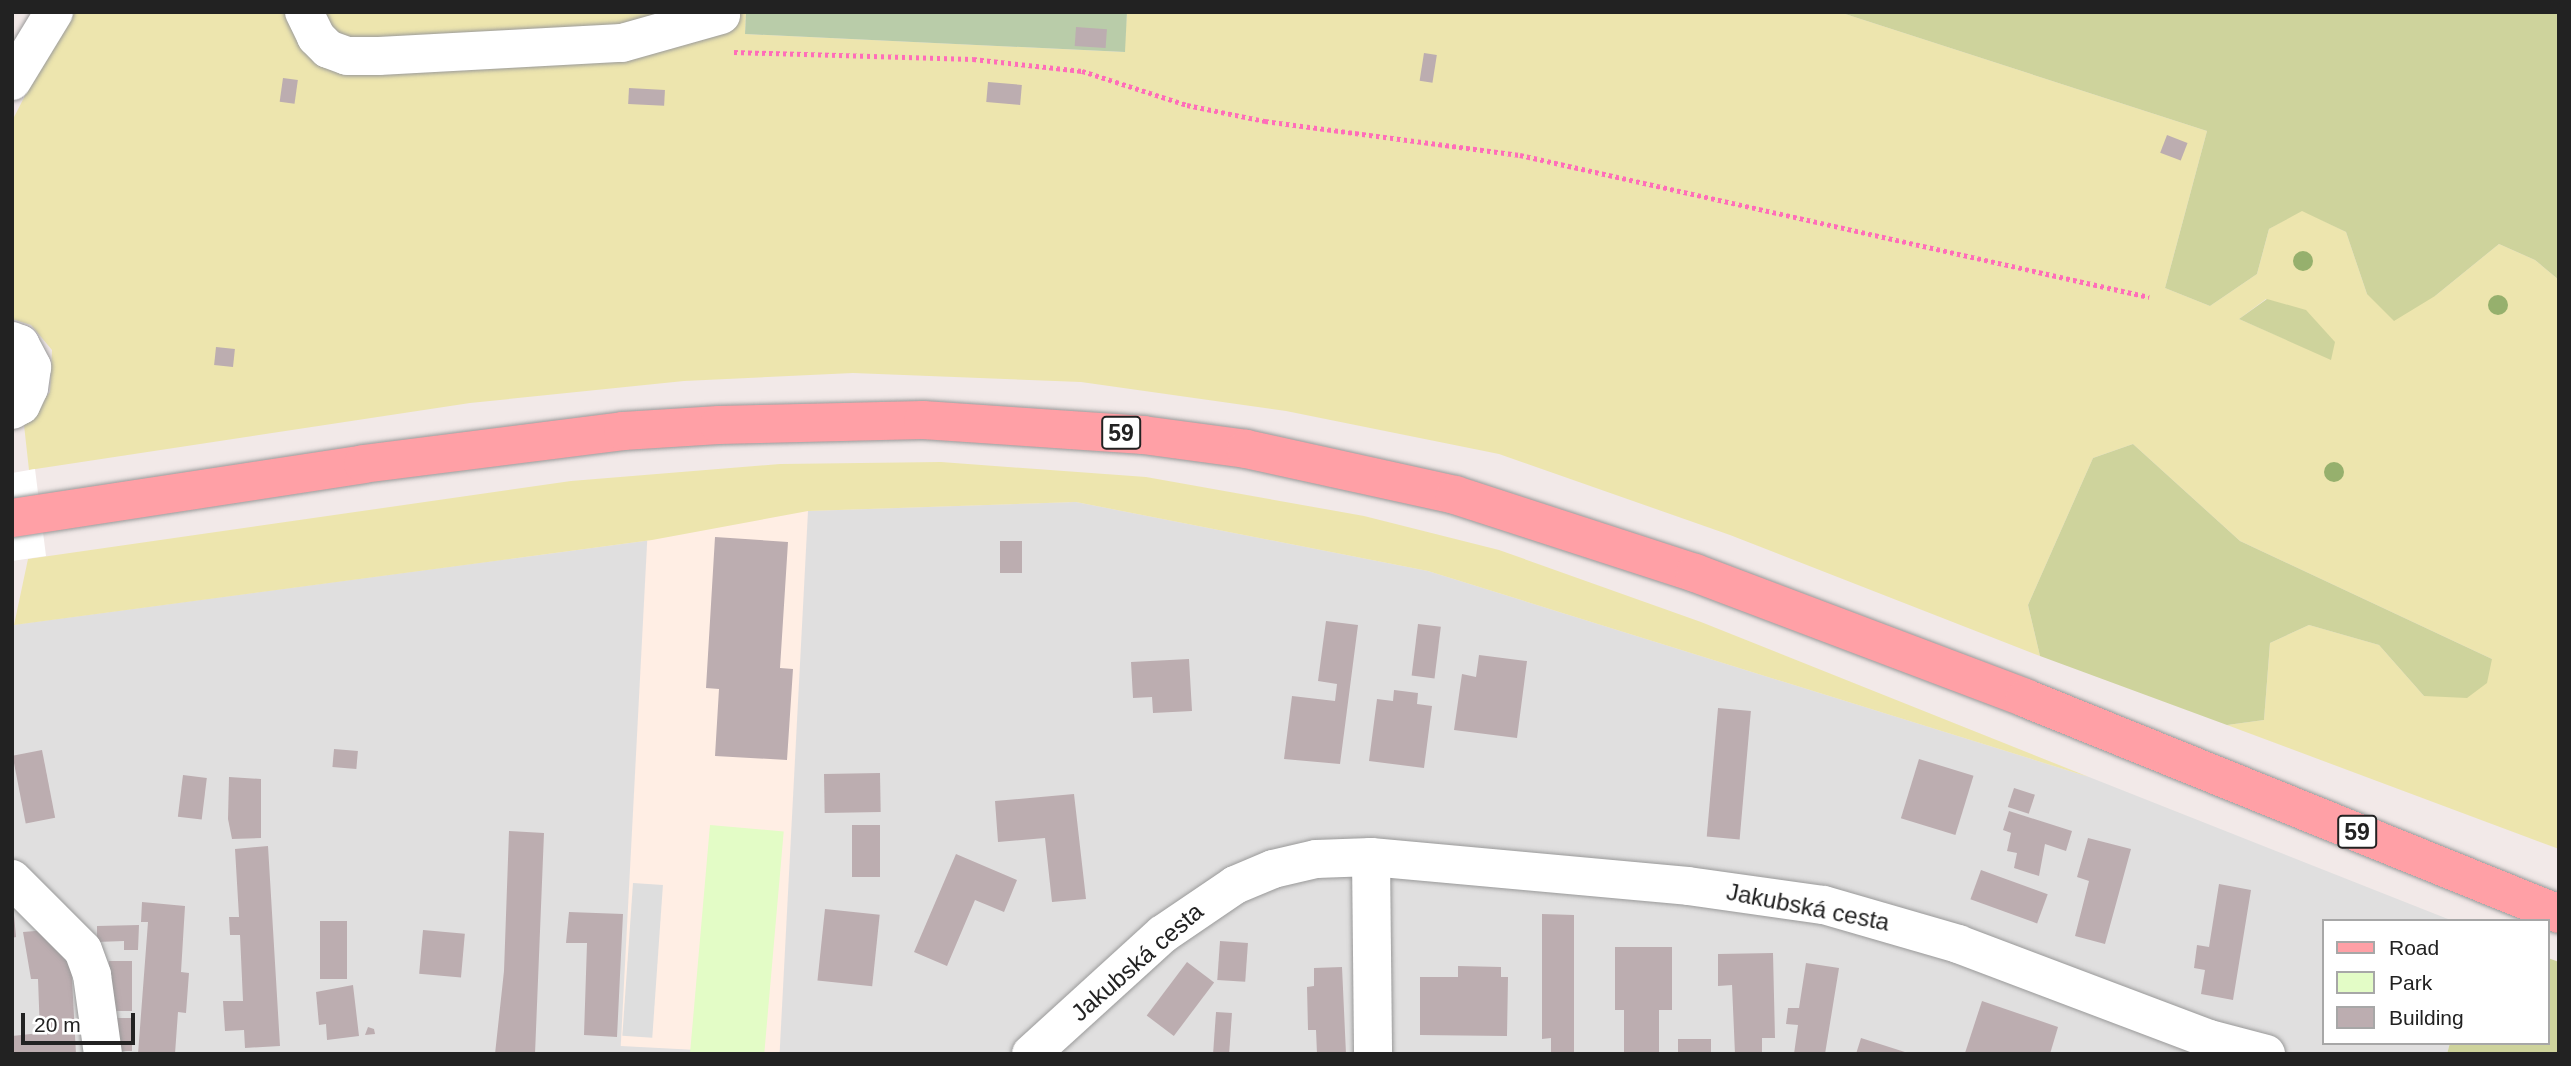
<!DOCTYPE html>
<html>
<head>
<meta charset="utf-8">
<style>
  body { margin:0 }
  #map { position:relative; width:2571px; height:1066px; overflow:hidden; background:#f2e9e8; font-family:Helvetica,sans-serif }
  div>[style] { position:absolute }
  .residential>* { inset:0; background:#e0dfdf }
  .education>* { inset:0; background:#ffeee4; transform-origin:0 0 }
  .grass>* { inset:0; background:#ede5ae }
  .forest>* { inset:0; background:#ced39c }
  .cemetery>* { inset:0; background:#b9cca9 }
  .park>* { inset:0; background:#e3fcc6; transform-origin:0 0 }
  .parking>* { inset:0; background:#dedede; transform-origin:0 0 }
  .pier>* { inset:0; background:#fff }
  .building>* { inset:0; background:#bcadb0; transform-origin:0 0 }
  .path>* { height:4.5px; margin-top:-2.25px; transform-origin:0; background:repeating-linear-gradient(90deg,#ff6db9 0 3.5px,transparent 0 7px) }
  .roads { filter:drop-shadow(0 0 2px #999) drop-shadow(0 0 2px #999) }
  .minor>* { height:38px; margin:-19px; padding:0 19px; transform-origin:19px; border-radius:19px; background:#fff }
  .major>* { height:38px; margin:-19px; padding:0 19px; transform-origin:19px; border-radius:19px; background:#ffa0a6 }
  .trees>* { width:20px; height:20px; margin:-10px; border-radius:50%; background:#96b06d }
  span { translate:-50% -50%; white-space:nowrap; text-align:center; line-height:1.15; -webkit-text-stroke:6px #fff; paint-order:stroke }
  .shield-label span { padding:2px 5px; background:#fff; border:2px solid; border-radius:5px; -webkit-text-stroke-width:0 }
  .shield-label { font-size:23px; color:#222; font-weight:700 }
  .street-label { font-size:24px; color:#222 }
  .frame { position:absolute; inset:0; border:14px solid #222; pointer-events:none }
  .legend { position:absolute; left:2322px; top:919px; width:228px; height:126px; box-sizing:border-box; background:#fff; border:2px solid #a7a7a7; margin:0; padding:9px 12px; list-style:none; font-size:21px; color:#222 }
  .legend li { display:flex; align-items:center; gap:14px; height:35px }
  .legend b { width:35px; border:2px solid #a7a7a7 }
  .scale { position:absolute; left:21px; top:1013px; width:114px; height:32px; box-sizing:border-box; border:4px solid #222; border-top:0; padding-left:9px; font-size:21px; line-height:24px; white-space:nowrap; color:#222; -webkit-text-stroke:5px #fff; paint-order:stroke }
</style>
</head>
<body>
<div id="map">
  <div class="residential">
    <div style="clip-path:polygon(1076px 502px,1428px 571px,2089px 777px,2453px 921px,2324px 921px,2324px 1043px,2450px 1043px,2447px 1054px,12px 1054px,12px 625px,652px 540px,808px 511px)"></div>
  </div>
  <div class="education">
    <div style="left:808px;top:511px;width:544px;height:159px;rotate:93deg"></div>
  </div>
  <div class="grass">
    <div style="clip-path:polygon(evenodd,68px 12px,746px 12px,745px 34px,1124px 52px,1127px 12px,1839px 12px,2207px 131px,2165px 288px,2210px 306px,2257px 274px,2269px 229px,2302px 210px,2346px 232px,2367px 294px,2435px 296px,2499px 244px,2535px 260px,2559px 280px,2559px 849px,2227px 725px,2264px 720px,2270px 643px,2309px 625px,2379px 645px,2424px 696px,2492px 659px,2240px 541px,2133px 444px,2093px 458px,2028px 605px,2040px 656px,1730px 535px,1499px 454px,1286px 411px,1081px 382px,853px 373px,684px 381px,470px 403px,29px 470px,24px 425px,50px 392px,52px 350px,31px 325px,12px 319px,12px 121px,68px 12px,2266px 299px,2331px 359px,2239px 319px,2266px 299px)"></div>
    <div style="clip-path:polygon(941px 462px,1146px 477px,1364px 516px,1499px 550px,1701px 622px,2089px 777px,1428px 571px,1076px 502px,808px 511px,652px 540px,14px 625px,28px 559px,571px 481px,780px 464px)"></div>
  </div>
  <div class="forest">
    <div style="clip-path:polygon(1839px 12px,2559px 12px,2559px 280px,2535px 260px,2499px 244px,2435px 296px,2394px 321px,2367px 294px,2346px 232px,2302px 211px,2269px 229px,2257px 274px,2210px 306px,2165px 288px,2207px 131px)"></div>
    <div style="clip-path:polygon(2267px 299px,2306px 310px,2335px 342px,2331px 360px,2239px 319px)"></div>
    <div style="clip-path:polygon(2133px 444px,2240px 541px,2492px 659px,2487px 683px,2467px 698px,2424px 696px,2379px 645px,2309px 625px,2270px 643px,2264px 720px,2227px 725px,2040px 656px,2028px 605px,2093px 458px)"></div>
    <div style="clip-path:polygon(2548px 958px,2559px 962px,2559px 1054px,2447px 1054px,2450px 1043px,2548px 1043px)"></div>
  </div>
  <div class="cemetery">
    <div style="clip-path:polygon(746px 12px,1127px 12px,1125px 52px,745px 34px)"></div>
  </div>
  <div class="park">
    <div style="left:710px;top:825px;width:74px;height:230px;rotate:5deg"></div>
  </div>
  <div class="parking">
    <div style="left:633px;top:883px;width:30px;height:153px;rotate:4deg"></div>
  </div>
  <div class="pier">
    <div style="clip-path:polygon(35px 469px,46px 556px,12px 561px,12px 473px)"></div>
  </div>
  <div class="building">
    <div style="left:1076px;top:27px;width:31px;height:19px;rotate:4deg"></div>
    <div style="left:1424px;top:53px;width:13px;height:28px;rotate:9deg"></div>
    <div style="left:283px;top:78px;width:15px;height:24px;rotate:8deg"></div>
    <div style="left:988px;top:82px;width:34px;height:20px;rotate:5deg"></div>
    <div style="left:629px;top:88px;width:36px;height:16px;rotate:3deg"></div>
    <div style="left:2167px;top:135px;width:22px;height:19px;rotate:21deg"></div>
    <div style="left:216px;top:347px;width:19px;height:18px;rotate:6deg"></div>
    <div style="clip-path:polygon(715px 537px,788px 542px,780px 668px,793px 669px,787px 760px,715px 756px,719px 689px,706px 688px)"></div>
    <div style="left:1000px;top:541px;width:22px;height:32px"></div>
    <div style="clip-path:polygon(1326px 621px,1358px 625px,1340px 764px,1284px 759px,1292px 696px,1335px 701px,1337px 684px,1318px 681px)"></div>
    <div style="left:1418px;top:624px;width:23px;height:52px;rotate:7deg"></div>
    <div style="clip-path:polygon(1479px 655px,1527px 661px,1517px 738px,1454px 730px,1462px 674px,1476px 677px)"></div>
    <div style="clip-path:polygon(1189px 659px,1192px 711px,1153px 713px,1152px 697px,1133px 698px,1131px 662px)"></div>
    <div style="clip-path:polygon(1394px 690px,1418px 693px,1417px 704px,1432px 706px,1424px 768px,1369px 761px,1377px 699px,1393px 701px)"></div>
    <div style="left:1718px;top:708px;width:33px;height:129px;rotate:5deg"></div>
    <div style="left:334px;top:749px;width:24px;height:18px;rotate:5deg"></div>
    <div style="left:42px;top:750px;width:69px;height:30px;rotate:79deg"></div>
    <div style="left:1919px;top:759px;width:57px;height:62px;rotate:17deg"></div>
    <div style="left:880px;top:773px;width:39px;height:56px;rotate:89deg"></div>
    <div style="left:183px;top:775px;width:24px;height:42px;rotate:7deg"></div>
    <div style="clip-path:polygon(229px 777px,261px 779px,261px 838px,232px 839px,228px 819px)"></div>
    <div style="left:2014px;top:788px;width:22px;height:20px;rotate:18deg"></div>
    <div style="clip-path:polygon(1074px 794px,1086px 899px,1052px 902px,1045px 838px,998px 842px,995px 801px)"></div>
    <div style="clip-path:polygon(2009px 811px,2072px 831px,2066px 851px,2045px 844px,2039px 876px,2014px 868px,2017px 853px,2007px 851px,2011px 833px,2003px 830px)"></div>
    <div style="left:852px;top:825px;width:28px;height:52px"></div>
    <div style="clip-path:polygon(509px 831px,544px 833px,535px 1054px,495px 1054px,504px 971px)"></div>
    <div style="clip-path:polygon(2088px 838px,2131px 849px,2105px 944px,2075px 936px,2089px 881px,2077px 877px)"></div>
    <div style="clip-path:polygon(268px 846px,280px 1046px,245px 1048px,244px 1030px,225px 1031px,223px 1001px,243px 1001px,240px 935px,230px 935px,229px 917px,239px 917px,235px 849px)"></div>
    <div style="clip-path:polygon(956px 854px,1017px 880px,1004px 912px,975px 900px,947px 966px,914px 952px)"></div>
    <div style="left:1981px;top:870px;width:71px;height:31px;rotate:20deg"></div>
    <div style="clip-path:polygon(2219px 884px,2251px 890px,2233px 1000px,2201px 994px,2205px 970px,2194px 968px,2197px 945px,2209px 947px)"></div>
    <div style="clip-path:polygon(142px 902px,185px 906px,181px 972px,189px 973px,186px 1013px,178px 1012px,175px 1054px,138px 1054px,148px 922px,141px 922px)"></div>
    <div style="left:825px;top:909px;width:55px;height:72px;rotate:6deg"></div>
    <div style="clip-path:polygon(569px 912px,623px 914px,617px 1037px,584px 1035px,587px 943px,566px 943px)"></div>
    <div style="clip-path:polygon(1542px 914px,1574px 915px,1574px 1052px,1551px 1052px,1551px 1038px,1542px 1039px)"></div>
    <div style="clip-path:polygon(14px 915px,16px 937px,12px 938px,12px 916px)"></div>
    <div style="left:320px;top:921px;width:27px;height:58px"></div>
    <div style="clip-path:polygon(139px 925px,138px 950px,124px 950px,124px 941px,97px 942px,97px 926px)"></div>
    <div style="clip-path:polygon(48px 930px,71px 960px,76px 1054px,12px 1054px,12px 1036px,40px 1033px,38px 979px,31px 979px,23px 932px)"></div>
    <div style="left:423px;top:930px;width:42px;height:44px;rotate:5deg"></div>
    <div style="left:1220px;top:941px;width:28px;height:39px;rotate:4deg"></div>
    <div style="clip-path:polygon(1615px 947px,1672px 947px,1672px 1010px,1659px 1010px,1659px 1054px,1624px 1054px,1624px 1010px,1615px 1010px)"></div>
    <div style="clip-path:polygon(1773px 953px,1775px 1038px,1762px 1038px,1762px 1054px,1735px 1054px,1732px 985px,1718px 986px,1718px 954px)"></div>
    <div style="left:109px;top:961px;width:23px;height:50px"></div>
    <div style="left:1187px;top:962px;width:34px;height:67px;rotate:37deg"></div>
    <div style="clip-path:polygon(1806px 963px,1839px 968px,1825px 1054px,1794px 1054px,1798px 1025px,1786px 1024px,1788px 1008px,1799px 1008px)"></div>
    <div style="clip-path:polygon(1458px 966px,1501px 967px,1501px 977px,1508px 977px,1507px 1036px,1420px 1035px,1420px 977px,1458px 977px)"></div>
    <div style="clip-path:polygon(1342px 967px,1346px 1054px,1317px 1054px,1316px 1030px,1308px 1030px,1307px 987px,1314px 986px,1314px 968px)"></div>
    <div style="clip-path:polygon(353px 985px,359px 1036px,327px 1040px,326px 1024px,319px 1025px,316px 992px)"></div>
    <div style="clip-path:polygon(1982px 1001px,2058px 1027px,2050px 1054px,1965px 1053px)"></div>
    <div style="left:1216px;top:1012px;width:16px;height:42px;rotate:4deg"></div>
    <div style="left:114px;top:1018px;width:18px;height:33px"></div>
    <div style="clip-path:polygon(368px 1027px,374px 1029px,375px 1034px,365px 1035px)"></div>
    <div style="clip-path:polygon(1861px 1038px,1908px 1053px,1908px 1054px,1856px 1054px)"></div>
    <div style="left:1678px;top:1039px;width:33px;height:15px"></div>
  </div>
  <div class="path">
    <div style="left:734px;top:52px;width:239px;rotate:1.7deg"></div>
    <div style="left:973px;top:59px;width:110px;rotate:6.3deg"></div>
    <div style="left:1082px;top:71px;width:110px;rotate:17.9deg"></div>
    <div style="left:1187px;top:105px;width:80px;rotate:11.6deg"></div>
    <div style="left:1265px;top:121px;width:257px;rotate:7.6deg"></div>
    <div style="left:1520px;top:155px;width:645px;rotate:12.72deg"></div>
  </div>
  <div class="roads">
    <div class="minor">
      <div style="left:304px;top:12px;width:28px;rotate:64deg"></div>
      <div style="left:316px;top:37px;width:17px;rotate:45deg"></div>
      <div style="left:328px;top:49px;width:20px;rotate:20deg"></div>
      <div style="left:347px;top:56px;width:32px"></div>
      <div style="left:379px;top:56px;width:243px;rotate:-3.1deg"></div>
      <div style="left:622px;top:43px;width:103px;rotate:-15.8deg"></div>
      <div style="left:12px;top:81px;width:81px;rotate:-58.7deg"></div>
      <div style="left:12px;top:341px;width:9px;rotate:21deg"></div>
      <div style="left:20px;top:344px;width:26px;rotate:62deg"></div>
      <div style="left:32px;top:367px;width:21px;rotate:98deg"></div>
      <div style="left:29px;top:388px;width:19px;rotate:115deg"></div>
      <div style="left:21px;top:405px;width:10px;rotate:151deg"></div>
      <div style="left:1371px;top:857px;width:197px;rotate:89.4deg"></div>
      <div style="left:12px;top:879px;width:100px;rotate:45deg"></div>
      <div style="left:83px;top:950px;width:27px;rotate:70deg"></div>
      <div style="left:92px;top:975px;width:80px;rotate:82.1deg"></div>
      <div style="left:1031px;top:1054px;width:178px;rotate:-42.3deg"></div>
      <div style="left:1163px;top:934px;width:87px;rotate:-34.2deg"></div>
      <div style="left:1235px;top:885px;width:41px;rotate:-22.8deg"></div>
      <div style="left:1273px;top:869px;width:44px;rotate:-13.1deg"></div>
      <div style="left:1316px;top:859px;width:55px;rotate:-2.1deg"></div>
      <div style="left:1371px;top:857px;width:318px;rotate:5.2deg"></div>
      <div style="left:1688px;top:886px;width:137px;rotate:8deg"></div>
      <div style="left:1824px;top:905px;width:140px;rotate:16.2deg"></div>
      <div style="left:1958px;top:944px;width:268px;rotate:20.7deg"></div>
      <div style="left:2209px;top:1039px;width:59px;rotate:14.7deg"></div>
    </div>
    <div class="major">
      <div style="left:12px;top:518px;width:355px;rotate:-8.7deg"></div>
      <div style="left:363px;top:464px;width:262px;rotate:-7.2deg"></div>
      <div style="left:623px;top:431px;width:96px;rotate:-3.6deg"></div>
      <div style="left:719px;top:425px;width:204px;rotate:-1.4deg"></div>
      <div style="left:923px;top:420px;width:221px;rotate:3.9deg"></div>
      <div style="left:1143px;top:435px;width:104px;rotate:7.7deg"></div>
      <div style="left:1246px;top:449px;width:214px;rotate:12.4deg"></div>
      <div style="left:1455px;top:495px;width:252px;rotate:18deg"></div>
      <div style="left:1695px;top:573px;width:353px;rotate:20.7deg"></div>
      <div style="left:2025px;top:698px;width:576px;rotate:22.02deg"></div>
    </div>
  </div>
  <div class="trees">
    <div style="left:2303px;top:261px"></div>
    <div style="left:2498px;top:305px"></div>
    <div style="left:2334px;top:472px"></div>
  </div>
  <div class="shield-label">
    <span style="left:1121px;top:433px">59</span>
    <span style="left:2357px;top:832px">59</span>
  </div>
  <div class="street-label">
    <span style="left:1808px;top:907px;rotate:11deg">Jakubská cesta</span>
    <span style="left:1137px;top:962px;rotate:-41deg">Jakubská cesta</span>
  </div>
  <div class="frame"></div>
  <ul class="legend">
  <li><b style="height:9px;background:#ffa0a6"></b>Road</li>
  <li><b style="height:19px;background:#e3fcc6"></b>Park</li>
  <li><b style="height:19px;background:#bcadb0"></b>Building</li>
  </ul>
  <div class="scale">20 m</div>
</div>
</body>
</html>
